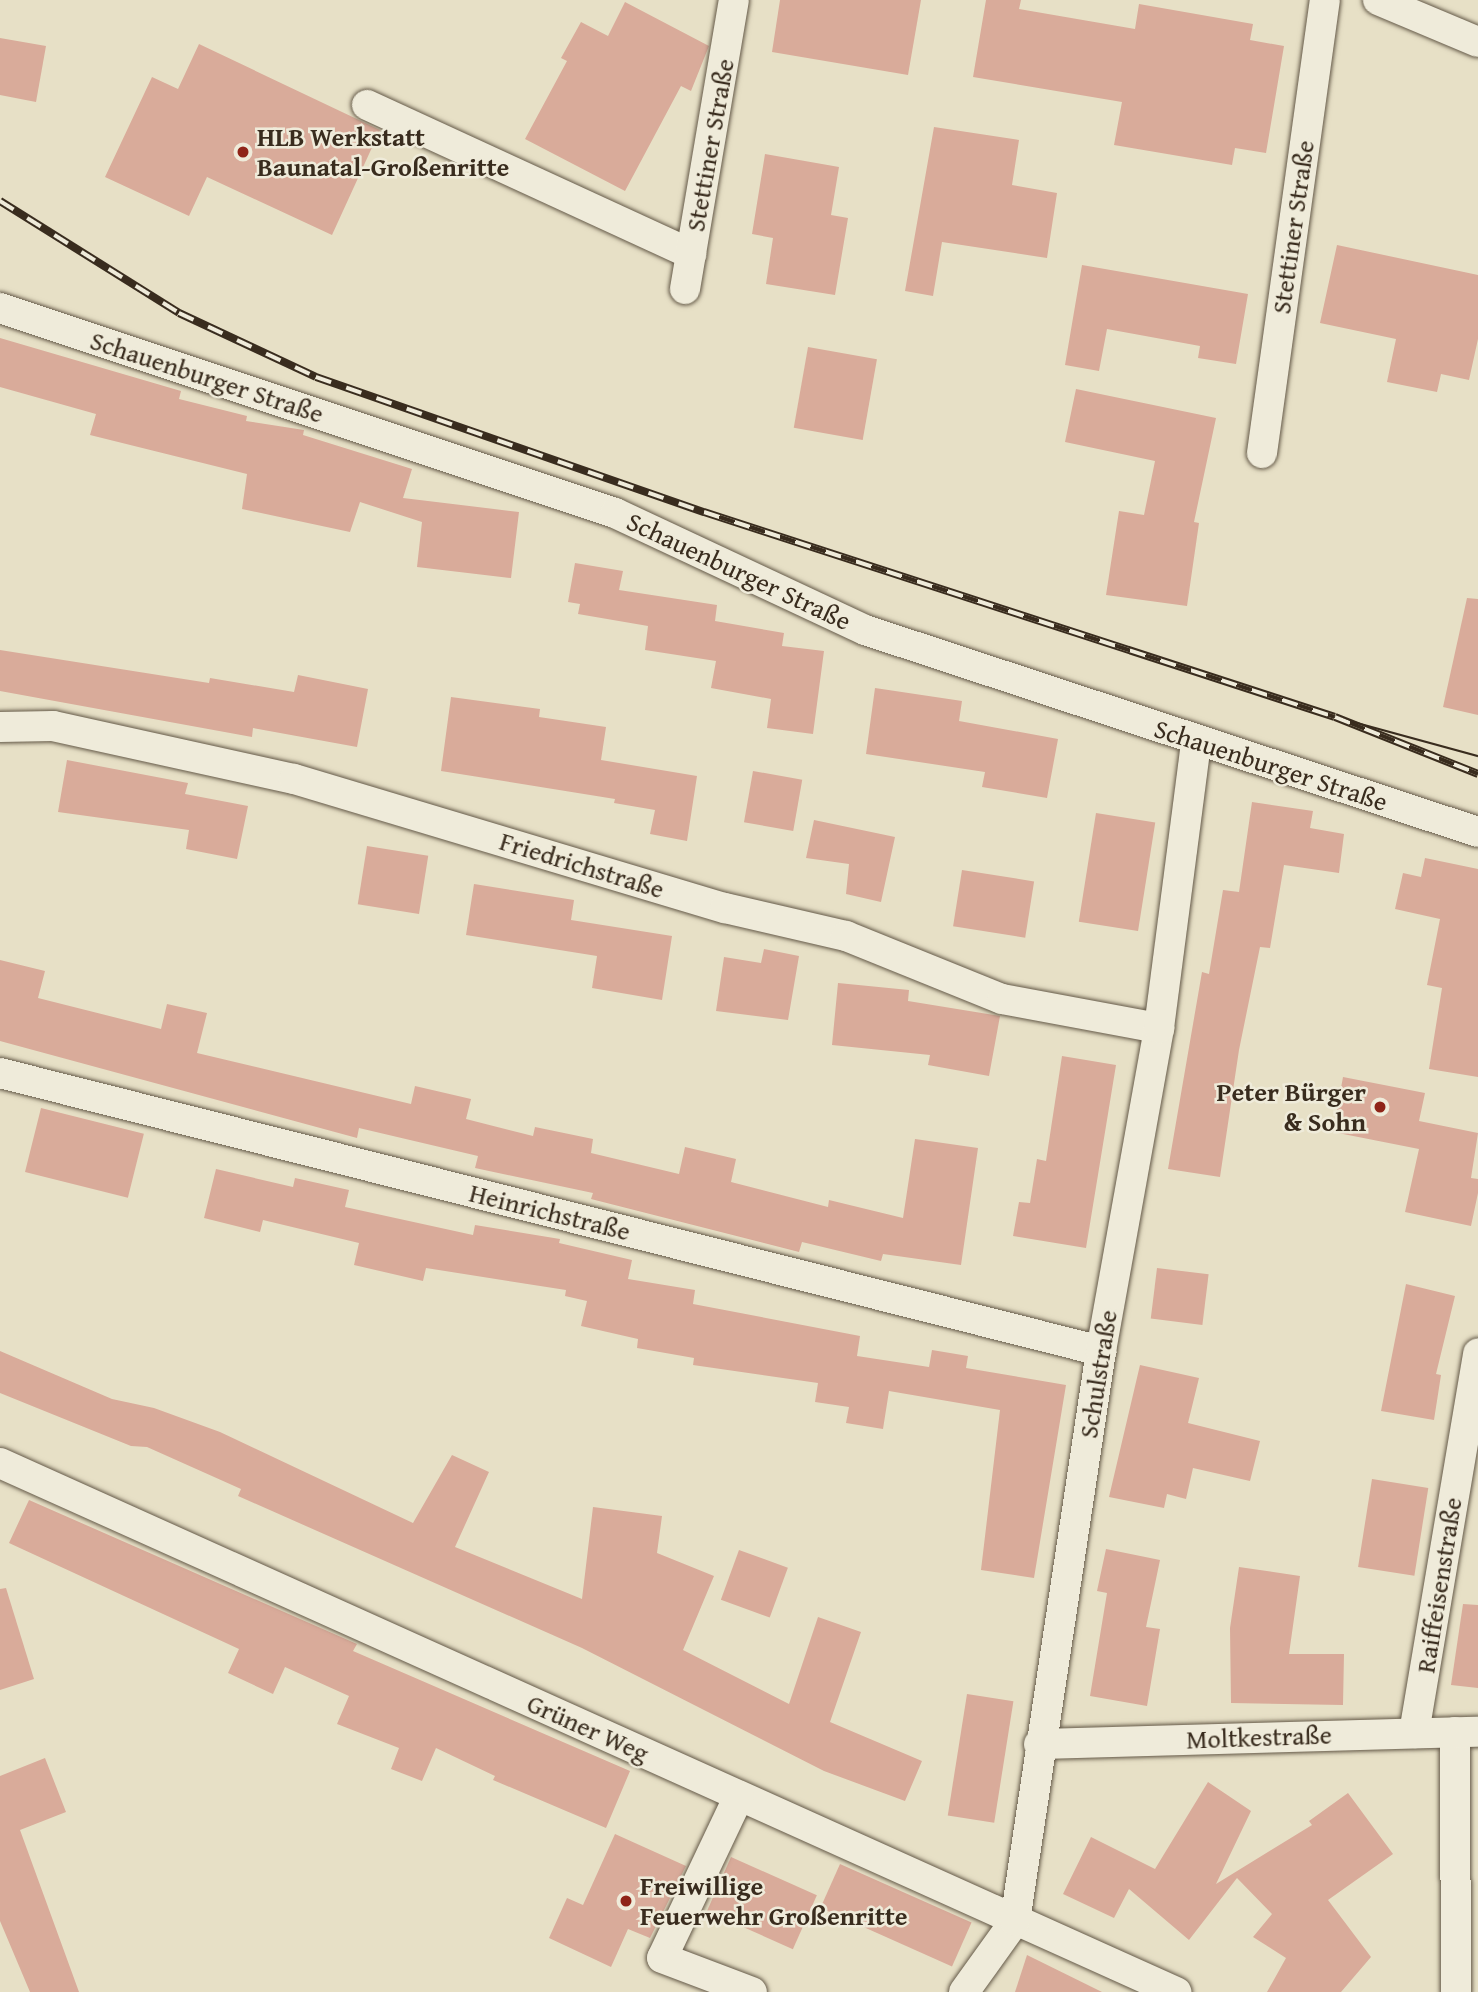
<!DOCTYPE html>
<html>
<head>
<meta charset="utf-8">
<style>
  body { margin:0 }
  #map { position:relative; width:1478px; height:1992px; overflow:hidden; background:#e7e0c6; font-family:"Gentium Book Plus",serif }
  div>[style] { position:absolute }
  .building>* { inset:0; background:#d9ab9a; transform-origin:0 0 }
  .roads { filter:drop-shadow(0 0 2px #645948) drop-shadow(0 0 2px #645948) }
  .minor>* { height:30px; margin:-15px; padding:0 15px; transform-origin:15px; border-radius:15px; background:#efebda }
  .tram>* { height:2px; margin:-1px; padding:0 1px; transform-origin:1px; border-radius:1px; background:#392c1e }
  .rail>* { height:8px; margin-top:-4px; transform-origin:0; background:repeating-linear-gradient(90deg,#efebda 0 16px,#392c1e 0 32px); box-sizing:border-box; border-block:2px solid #392c1e }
  .dots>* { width:19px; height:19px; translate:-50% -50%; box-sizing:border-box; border:4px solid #efebda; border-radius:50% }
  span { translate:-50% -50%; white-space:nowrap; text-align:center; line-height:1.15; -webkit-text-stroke:5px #efebda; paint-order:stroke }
  .poi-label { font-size:26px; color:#392c1e; font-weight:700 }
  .left { translate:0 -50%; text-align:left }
  .right { translate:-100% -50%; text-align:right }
  .street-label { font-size:26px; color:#392c1e }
</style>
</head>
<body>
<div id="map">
  <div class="building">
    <div style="clip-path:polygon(780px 0,921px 0,908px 75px,772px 52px)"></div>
    <div style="clip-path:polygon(986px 0,1021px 0,1019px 9px,1135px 29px,1139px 4px,1253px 24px,1250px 40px,1284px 46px,1266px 153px,1235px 148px,1232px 165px,1114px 145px,1122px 102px,973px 77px)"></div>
    <div style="clip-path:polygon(625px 2px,709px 46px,691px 91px,681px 86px,625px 191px,525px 139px,567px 61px,561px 58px,581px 22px,608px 36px)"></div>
    <div style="clip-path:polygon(0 38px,46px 46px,36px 102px,0 95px)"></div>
    <div style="clip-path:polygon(199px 44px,380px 130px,332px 235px,207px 177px,189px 216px,105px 177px,152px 77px,178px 89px)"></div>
    <div style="clip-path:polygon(934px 127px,1019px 140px,1012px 185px,1057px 193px,1047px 258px,942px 242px,933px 296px,905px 291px)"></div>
    <div style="clip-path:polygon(765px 154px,839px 167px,831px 215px,848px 218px,835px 295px,766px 284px,773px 238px,752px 234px)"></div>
    <div style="clip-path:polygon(1337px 245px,1478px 275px,1478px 339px,1469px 380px,1441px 374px,1437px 392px,1387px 382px,1396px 339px,1320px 323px)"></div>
    <div style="clip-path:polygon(1082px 265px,1248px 294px,1236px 364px,1198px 358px,1200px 346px,1107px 329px,1099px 371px,1065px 365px)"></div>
    <div style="clip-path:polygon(0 338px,181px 391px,179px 399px,247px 416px,246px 421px,304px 430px,303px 435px,412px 469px,403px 498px,519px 512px,511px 578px,417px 567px,422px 522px,360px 502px,350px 532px,242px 509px,247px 474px,90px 435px,96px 414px,0 387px)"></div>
    <div style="left:808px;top:347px;width:70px;height:82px;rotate:10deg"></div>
    <div style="clip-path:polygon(1076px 389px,1216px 418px,1194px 522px,1199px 523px,1187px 606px,1106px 595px,1119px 511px,1144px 515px,1155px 461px,1065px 442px)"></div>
    <div style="clip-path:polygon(575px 563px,623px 571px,619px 590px,717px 605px,715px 621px,784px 633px,782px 646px,824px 651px,813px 734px,767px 728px,771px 699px,711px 688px,716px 661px,645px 650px,648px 626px,578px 614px,580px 604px,568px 602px)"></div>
    <div style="clip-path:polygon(1467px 598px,1478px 599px,1478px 715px,1443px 707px)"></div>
    <div style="clip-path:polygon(0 650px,209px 683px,210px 678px,294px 692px,298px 675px,368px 689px,357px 747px,253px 728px,252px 737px,0 691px)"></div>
    <div style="clip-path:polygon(875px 688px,962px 701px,959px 721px,1058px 739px,1047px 798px,982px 787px,985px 772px,866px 754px)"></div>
    <div style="clip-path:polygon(451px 697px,540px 709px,539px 717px,606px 727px,601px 760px,697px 776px,687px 841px,650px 834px,655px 810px,614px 803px,615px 799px,441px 771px)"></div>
    <div style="clip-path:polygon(67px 760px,188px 783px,185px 794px,248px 806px,237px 859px,186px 849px,189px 830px,58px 812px)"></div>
    <div style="left:753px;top:771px;width:50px;height:52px;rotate:10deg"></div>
    <div style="clip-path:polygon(1252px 802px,1313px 811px,1310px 828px,1344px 834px,1339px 873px,1284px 865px,1270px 948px,1260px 947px,1239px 1050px,1220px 1177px,1168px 1169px,1202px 972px,1209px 974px,1223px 890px,1239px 892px)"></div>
    <div style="left:1096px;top:813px;width:60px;height:110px;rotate:9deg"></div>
    <div style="clip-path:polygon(814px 820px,895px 837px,881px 902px,846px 894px,849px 864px,806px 858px)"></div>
    <div style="left:367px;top:846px;width:62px;height:59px;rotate:9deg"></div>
    <div style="clip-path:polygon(1425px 858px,1478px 869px,1478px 1077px,1429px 1069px,1442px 988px,1427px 985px,1440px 919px,1395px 909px,1403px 873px,1421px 877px)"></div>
    <div style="left:962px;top:870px;width:73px;height:57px;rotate:9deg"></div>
    <div style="clip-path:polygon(474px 884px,574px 900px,571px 920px,672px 936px,662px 1000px,592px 988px,597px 956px,466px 935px)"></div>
    <div style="clip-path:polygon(764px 949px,799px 956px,788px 1020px,716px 1011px,724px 957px,761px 963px)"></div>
    <div style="clip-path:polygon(0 960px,45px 971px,38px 998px,161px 1029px,167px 1004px,207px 1013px,197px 1053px,411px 1104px,415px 1086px,471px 1099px,466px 1119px,533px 1136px,535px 1127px,593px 1139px,591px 1153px,679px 1174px,685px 1147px,736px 1159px,731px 1182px,828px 1207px,829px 1200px,903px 1218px,915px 1139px,978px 1148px,961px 1265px,883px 1254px,881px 1261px,802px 1242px,799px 1252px,591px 1199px,593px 1193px,475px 1168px,478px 1156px,359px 1128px,357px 1138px,0 1041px)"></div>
    <div style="clip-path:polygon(838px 983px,909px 990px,908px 1001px,1000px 1016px,989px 1076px,928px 1065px,930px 1055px,832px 1045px)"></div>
    <div style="clip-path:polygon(1062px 1056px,1116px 1065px,1086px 1248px,1013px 1236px,1019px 1202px,1030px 1203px,1037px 1159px,1046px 1161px)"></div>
    <div style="clip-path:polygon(1343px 1077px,1425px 1093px,1419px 1121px,1478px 1133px,1471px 1178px,1478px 1179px,1478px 1193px,1471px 1226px,1405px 1212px,1419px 1149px,1333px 1132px)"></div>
    <div style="left:41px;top:1108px;width:106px;height:66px;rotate:14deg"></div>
    <div style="clip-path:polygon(216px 1169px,293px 1187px,295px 1178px,349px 1190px,345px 1207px,473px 1235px,475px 1225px,560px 1239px,559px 1243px,632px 1260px,628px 1279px,695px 1290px,693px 1304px,860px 1336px,857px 1356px,929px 1367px,932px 1350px,968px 1356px,966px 1368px,1066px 1385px,1034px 1578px,981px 1570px,1000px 1410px,889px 1391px,883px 1429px,846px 1423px,849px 1407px,815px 1402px,818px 1383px,693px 1365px,694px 1358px,637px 1348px,638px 1339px,581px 1326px,587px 1301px,565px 1296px,566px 1290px,426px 1268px,423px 1281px,354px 1265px,359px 1243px,263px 1220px,260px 1232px,204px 1218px)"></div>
    <div style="left:1157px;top:1268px;width:52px;height:51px;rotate:7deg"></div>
    <div style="clip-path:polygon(1406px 1284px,1455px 1296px,1436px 1374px,1441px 1375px,1434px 1420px,1381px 1411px)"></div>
    <div style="clip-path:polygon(0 1351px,112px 1399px,154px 1408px,220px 1432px,413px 1523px,452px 1455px,489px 1472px,455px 1547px,582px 1599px,593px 1507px,662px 1516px,657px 1553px,714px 1576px,683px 1650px,789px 1704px,818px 1617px,861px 1632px,830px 1722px,922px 1761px,905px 1801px,824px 1771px,582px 1648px,238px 1496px,241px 1489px,147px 1447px,131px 1446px,0 1393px)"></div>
    <div style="clip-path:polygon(1140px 1365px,1199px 1378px,1188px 1423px,1260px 1441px,1250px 1481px,1193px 1468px,1186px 1499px,1167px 1494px,1164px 1508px,1109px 1497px)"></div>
    <div style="left:1372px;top:1479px;width:57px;height:89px;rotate:9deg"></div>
    <div style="clip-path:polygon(29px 1500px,357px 1644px,353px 1651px,630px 1771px,606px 1828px,493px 1780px,495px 1776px,436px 1748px,422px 1781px,391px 1769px,399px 1748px,337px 1724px,349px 1696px,285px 1667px,273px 1694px,228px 1673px,239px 1649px,9px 1543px)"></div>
    <div style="clip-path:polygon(1106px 1549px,1160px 1560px,1146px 1627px,1160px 1629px,1147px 1706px,1090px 1696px,1107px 1593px,1097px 1591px)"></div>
    <div style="left:739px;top:1550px;width:52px;height:53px;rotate:20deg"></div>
    <div style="clip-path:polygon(1239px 1567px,1300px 1576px,1289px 1654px,1344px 1654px,1343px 1705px,1231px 1703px,1230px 1628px)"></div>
    <div style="clip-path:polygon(6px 1588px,34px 1679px,0 1690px,0 1589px)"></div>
    <div style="clip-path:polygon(1463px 1604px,1478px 1605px,1478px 1688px,1451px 1685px)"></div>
    <div style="left:967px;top:1694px;width:47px;height:123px;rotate:9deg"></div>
    <div style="clip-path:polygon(45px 1758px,66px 1812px,20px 1830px,79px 1992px,30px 1992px,0 1921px,0 1776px)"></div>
    <div style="clip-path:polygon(1208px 1782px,1251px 1811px,1216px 1884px,1312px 1825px,1309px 1821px,1348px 1793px,1393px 1854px,1328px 1900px,1371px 1957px,1341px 1992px,1267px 1992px,1286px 1958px,1253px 1937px,1272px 1914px,1237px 1878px,1189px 1940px,1129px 1889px,1114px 1918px,1063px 1894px,1091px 1837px,1155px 1869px)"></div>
    <div style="clip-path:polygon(615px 1834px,686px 1866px,650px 1938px,628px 1929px,611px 1967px,549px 1938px,567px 1898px,583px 1905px)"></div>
    <div style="left:731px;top:1857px;width:94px;height:59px;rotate:24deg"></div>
    <div style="left:840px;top:1864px;width:144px;height:48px;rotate:24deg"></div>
    <div style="clip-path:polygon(1027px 1955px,1102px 1992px,1015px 1992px)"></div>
  </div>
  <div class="roads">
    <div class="minor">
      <div style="left:1378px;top:0;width:108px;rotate:22.8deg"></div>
      <div style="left:367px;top:105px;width:357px;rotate:24.7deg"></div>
      <div style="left:685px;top:289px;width:293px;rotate:-80.4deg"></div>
      <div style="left:0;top:308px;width:648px;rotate:18.43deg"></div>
      <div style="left:615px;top:513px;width:276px;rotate:25.1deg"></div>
      <div style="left:865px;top:630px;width:645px;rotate:18.24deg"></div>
      <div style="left:1262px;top:453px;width:457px;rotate:-82.1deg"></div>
      <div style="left:0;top:727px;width:53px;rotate:-1.1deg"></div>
      <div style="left:53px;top:726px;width:247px;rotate:12.4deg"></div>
      <div style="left:294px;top:779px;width:450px;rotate:16.7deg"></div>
      <div style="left:725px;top:908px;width:124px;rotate:13deg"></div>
      <div style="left:846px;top:936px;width:168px;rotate:22deg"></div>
      <div style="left:1002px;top:999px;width:160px;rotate:10.5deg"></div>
      <div style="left:0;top:1073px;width:1136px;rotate:14.17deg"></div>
      <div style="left:0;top:1463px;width:1290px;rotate:24.22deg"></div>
      <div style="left:1455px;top:1732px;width:260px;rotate:89.8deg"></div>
      <div style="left:1414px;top:1733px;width:385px;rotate:-80.4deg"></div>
      <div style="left:1039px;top:1744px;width:439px;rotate:-1.6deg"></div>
      <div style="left:739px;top:1796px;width:179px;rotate:115.4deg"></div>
      <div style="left:662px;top:1958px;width:96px;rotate:20.7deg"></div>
      <div style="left:964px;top:1992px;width:87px;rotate:-54.3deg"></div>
      <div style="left:1015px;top:1921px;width:576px;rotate:-81.42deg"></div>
      <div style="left:1101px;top:1351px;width:328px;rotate:-79.8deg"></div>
      <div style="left:1159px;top:1028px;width:288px;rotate:-82.6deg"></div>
    </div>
  </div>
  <div class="tram">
    <div style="left:1335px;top:717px;width:148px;rotate:15.3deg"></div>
  </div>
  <div class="rail">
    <div style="left:0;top:201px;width:211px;rotate:32deg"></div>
    <div style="left:179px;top:313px;width:151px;rotate:25deg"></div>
    <div style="left:316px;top:377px;width:411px;rotate:19.2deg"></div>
    <div style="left:704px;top:512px;width:663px;rotate:18deg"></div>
    <div style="left:1335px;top:717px;width:154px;rotate:21.7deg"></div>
  </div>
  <div class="dots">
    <div style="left:243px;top:152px;background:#8f2418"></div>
    <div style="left:1380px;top:1107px;background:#8f2418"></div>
    <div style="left:626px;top:1901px;background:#8f2418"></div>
  </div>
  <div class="poi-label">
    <span class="left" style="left:257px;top:152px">HLB Werkstatt<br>Baunatal-Großenritte</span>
    <span class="right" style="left:1366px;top:1107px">Peter Bürger<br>&amp; Sohn</span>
    <span class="left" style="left:640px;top:1901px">Freiwillige<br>Feuerwehr Großenritte</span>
  </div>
  <div class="street-label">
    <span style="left:710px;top:145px;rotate:-80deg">Stettiner Straße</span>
    <span style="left:1293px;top:227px;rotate:-82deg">Stettiner Straße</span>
    <span style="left:207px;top:377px;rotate:18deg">Schauenburger Straße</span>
    <span style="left:739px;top:571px;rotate:25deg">Schauenburger Straße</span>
    <span style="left:1271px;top:765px;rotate:18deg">Schauenburger Straße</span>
    <span style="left:582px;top:865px;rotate:17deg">Friedrichstraße</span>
    <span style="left:550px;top:1212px;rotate:14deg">Heinrichstraße</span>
    <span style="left:1098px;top:1374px;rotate:-81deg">Schulstraße</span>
    <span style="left:1439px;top:1585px;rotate:-81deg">Raiffeisenstraße</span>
    <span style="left:588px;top:1728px;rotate:24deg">Grüner Weg</span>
    <span style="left:1259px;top:1737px;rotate:-2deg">Moltkestraße</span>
  </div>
</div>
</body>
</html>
